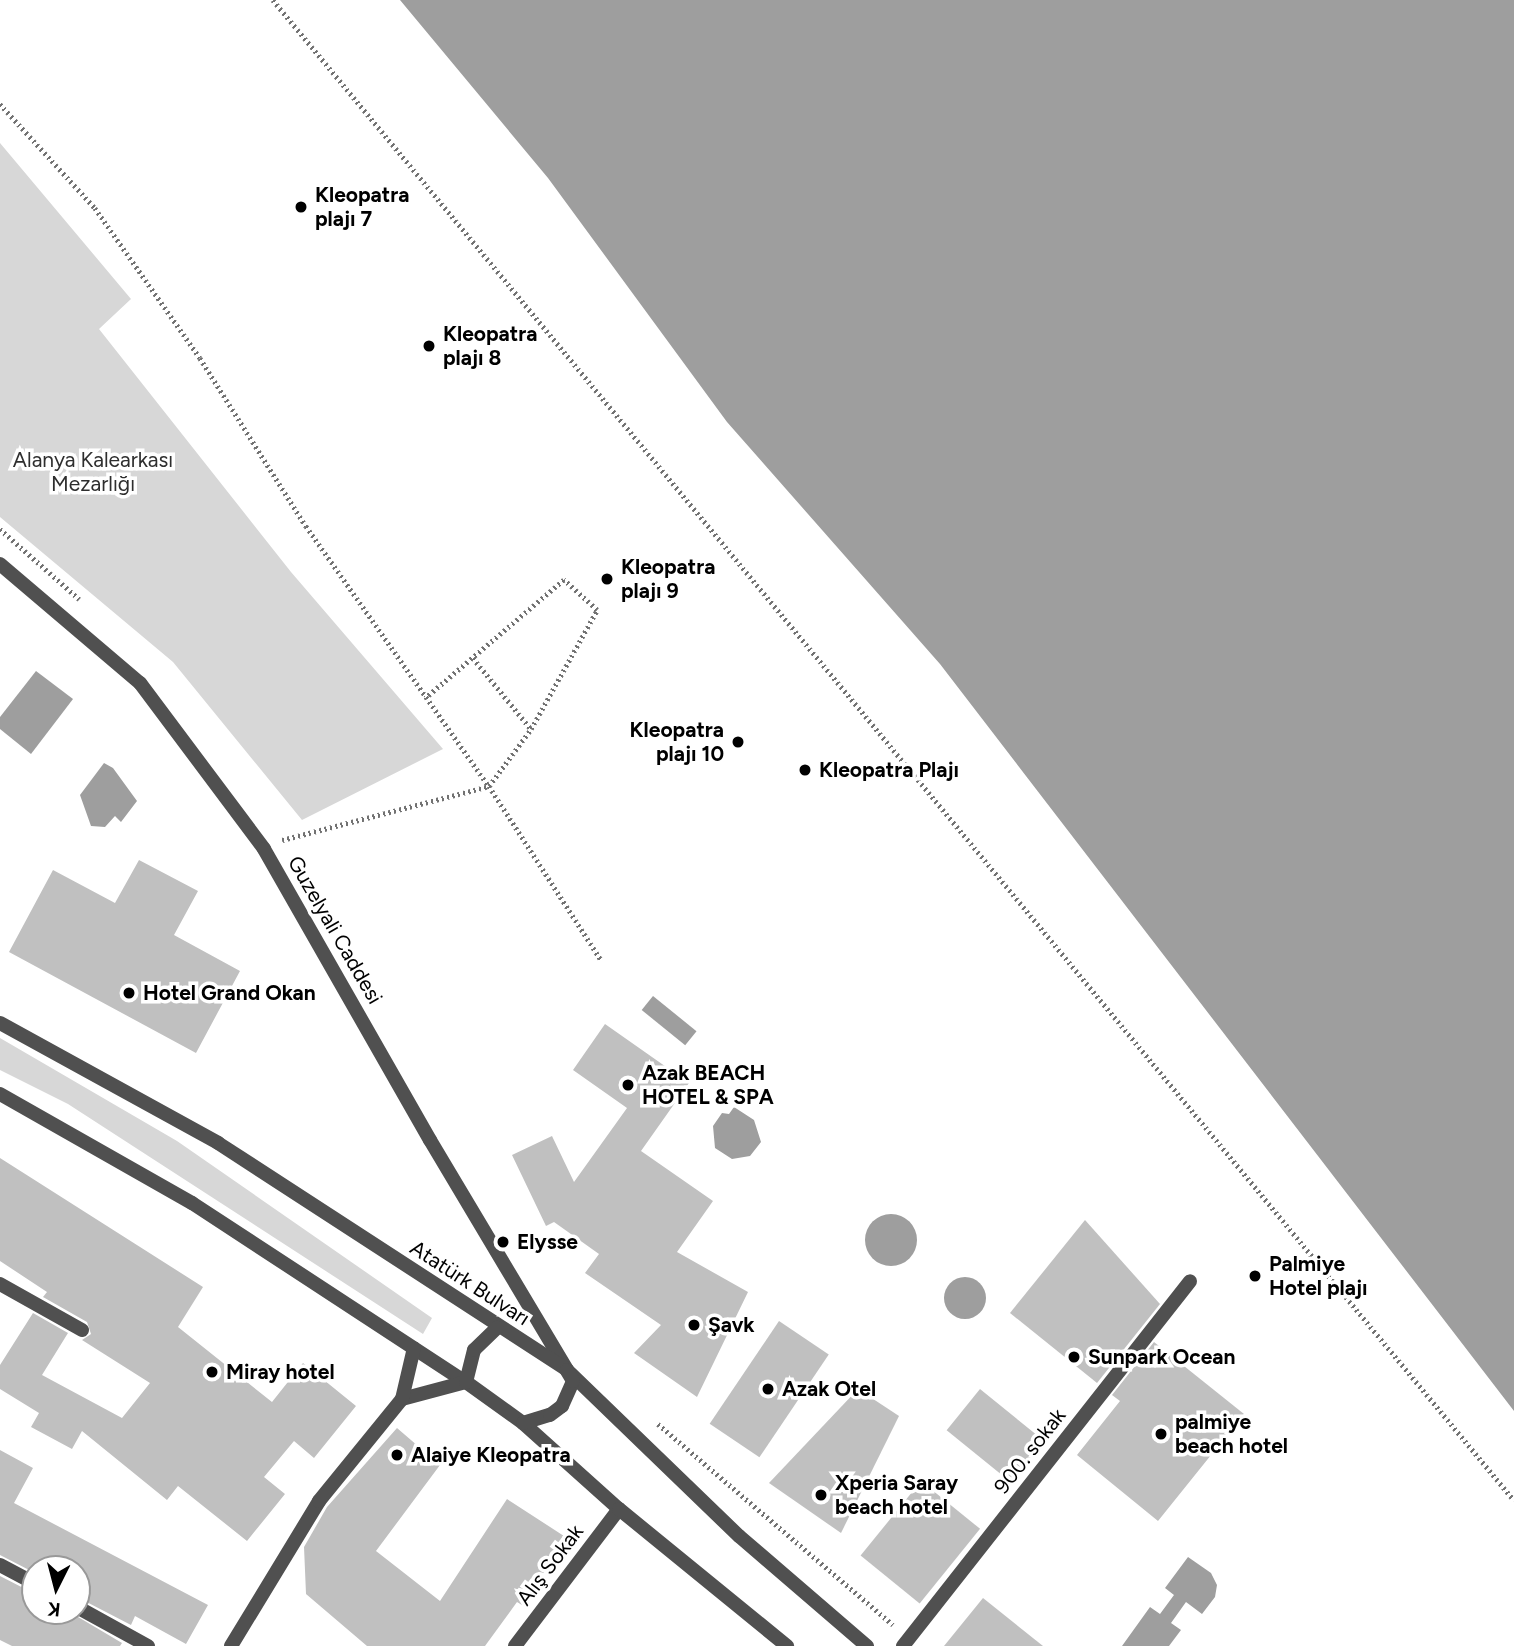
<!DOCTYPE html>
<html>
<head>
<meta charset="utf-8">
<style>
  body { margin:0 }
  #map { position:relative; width:1514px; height:1646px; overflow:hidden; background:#fff; font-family:Figtree,sans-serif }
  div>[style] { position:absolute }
  .green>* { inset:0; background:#d7d7d7 }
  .water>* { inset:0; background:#9e9e9e; transform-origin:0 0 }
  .round { border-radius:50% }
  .building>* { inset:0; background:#c0c0c0; transform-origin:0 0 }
  .path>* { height:4.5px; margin-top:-2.25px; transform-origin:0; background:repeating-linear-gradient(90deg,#727272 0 2px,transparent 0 5.5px) }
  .minor>* { height:14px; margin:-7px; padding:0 7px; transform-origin:7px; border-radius:7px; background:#505050 }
  .tertiary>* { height:14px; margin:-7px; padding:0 7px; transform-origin:7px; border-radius:7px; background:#505050 }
  .dots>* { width:19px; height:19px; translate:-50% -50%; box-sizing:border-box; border:4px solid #fff; border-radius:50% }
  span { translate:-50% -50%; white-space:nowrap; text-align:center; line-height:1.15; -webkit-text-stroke:7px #fff; paint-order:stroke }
  .poi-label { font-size:21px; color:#000; font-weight:700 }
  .left { translate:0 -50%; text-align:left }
  .right { translate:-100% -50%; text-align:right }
  .park-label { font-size:21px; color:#2e2e2e }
  .street-label { font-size:21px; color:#000 }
  .north { position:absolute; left:21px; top:1555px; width:70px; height:70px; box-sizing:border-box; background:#fff; border:2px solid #999; border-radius:50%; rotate:186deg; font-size:19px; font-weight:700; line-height:28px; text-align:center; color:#000 }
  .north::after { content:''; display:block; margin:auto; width:24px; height:32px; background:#000; clip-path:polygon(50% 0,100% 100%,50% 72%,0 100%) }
</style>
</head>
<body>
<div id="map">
  <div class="green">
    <div style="clip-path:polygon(0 143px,131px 299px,99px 329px,291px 572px,443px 749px,302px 820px,173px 662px,0 517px)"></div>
    <div style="clip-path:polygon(0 1038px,177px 1141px,432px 1318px,423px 1334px,68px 1104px,0 1070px)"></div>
  </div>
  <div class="water">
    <div style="clip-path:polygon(400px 0,1514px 0,1514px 1411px,940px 664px,727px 422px,548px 178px)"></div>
    <div style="clip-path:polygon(36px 671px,73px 699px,31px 754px,0 729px,0 717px)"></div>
    <div style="clip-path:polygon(104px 763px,113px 768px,137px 801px,121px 822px,115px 816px,105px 827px,91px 826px,80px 795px)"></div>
    <div style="left:653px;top:996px;width:56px;height:18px;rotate:39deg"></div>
    <div style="clip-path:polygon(734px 1107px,754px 1120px,761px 1142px,750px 1156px,732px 1159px,715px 1148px,713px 1126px,722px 1113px,729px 1114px)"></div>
    <div class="round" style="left:865px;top:1214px;width:52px;height:52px"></div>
    <div class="round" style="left:944px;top:1277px;width:42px;height:42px"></div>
    <div style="clip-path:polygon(1188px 1557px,1211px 1573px,1217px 1585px,1215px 1597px,1202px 1614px,1186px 1602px,1171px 1623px,1181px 1630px,1169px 1646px,1122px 1646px,1150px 1607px,1160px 1614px,1174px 1595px,1165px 1588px)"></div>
  </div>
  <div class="building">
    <div style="clip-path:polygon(139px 860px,198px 891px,174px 935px,240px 971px,196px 1053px,9px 952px,53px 870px,115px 903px)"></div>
    <div style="clip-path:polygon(605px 1024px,689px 1083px,641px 1151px,713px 1201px,677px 1252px,748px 1292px,697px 1397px,634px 1353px,661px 1325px,585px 1273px,599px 1254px,554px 1222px,546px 1226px,512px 1155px,552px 1136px,574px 1182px,627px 1108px,573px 1070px)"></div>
    <div style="clip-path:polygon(0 1158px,203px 1287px,178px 1327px,272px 1402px,303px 1363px,356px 1406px,314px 1458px,294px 1441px,264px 1477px,285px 1494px,247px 1541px,178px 1486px,167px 1500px,82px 1431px,72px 1449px,31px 1427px,39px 1413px,0 1389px,0 1365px,33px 1313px,68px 1333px,42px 1375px,122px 1418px,150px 1383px,82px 1340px,91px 1334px,87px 1322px,43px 1297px,47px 1292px,0 1261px)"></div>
    <div style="clip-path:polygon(1085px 1220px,1160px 1304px,1097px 1383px,1010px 1313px)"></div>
    <div style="left:779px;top:1321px;width:60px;height:124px;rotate:34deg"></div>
    <div style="clip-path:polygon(1154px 1342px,1244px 1414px,1158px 1521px,1077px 1455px,1120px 1401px,1112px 1395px)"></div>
    <div style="clip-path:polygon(858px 1389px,899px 1416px,841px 1533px,769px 1483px)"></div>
    <div style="left:980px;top:1389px;width:83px;height:53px;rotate:39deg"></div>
    <div style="clip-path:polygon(397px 1428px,440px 1465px,376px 1551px,440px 1601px,507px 1499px,567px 1538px,522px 1605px,517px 1602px,485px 1646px,367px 1646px,306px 1594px,304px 1547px,327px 1507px)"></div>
    <div style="clip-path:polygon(0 1450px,33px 1468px,14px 1503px,208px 1605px,186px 1644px,135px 1616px,131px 1625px,77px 1597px,77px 1569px,35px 1569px,35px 1573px,0 1555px)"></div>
    <div style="left:921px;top:1481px;width:76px;height:96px;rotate:39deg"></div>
    <div style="clip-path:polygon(0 1576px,35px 1594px,35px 1611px,68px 1611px,122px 1643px,120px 1646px,12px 1646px,0 1640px)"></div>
    <div style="clip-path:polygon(983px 1598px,1043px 1646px,944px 1646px)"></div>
  </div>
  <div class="path">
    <div style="left:273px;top:0;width:1947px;rotate:50.4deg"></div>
    <div style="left:0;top:104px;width:141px;rotate:47.6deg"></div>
    <div style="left:95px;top:208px;width:183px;rotate:55deg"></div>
    <div style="left:200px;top:358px;width:199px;rotate:57.8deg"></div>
    <div style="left:306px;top:526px;width:318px;rotate:54.9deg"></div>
    <div style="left:489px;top:786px;width:207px;rotate:57.2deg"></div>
    <div style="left:0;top:529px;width:106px;rotate:41.5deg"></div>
    <div style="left:473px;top:658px;width:92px;rotate:50.8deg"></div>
    <div style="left:282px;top:840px;width:214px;rotate:-14.6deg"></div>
    <div style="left:489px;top:786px;width:71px;rotate:-53.6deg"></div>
    <div style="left:531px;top:729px;width:136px;rotate:-61deg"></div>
    <div style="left:597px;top:610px;width:45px;rotate:-137.7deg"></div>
    <div style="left:564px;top:580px;width:182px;rotate:139.5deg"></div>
    <div style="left:658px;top:1424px;width:309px;rotate:40.5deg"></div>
  </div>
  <div class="minor">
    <div style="left:0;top:564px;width:184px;rotate:40.4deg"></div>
    <div style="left:140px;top:683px;width:207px;rotate:53.2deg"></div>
    <div style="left:264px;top:849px;width:335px;rotate:60.3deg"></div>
    <div style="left:430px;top:1140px;width:268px;rotate:59.2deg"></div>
    <div style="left:0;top:1284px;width:94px;rotate:29.3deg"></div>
    <div style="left:0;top:1565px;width:40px;rotate:28deg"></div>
    <div style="left:77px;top:1607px;width:81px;rotate:28.8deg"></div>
    <div style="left:515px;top:1646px;width:172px;rotate:-52.8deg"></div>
    <div style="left:903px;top:1646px;width:464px;rotate:-51.8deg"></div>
  </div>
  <div class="tertiary">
    <div style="left:0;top:1023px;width:249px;rotate:28.8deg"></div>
    <div style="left:218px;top:1143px;width:416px;rotate:33deg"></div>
    <div style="left:567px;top:1370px;width:239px;rotate:44deg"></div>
    <div style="left:739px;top:1536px;width:169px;rotate:40.7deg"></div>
    <div style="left:0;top:1094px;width:221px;rotate:29.6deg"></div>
    <div style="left:192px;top:1203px;width:327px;rotate:33.2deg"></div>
    <div style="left:466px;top:1382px;width:70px;rotate:35.7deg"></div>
    <div style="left:523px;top:1423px;width:129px;rotate:41.9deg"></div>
    <div style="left:619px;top:1509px;width:217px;rotate:39.2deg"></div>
    <div style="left:402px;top:1399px;width:66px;rotate:-14.9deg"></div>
    <div style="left:466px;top:1382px;width:33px;rotate:-76deg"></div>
    <div style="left:474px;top:1350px;width:32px;rotate:-44deg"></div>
    <div style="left:523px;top:1423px;width:28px;rotate:-17deg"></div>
    <div style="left:550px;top:1415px;width:15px;rotate:-37deg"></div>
    <div style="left:562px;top:1406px;width:27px;rotate:-66deg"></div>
    <div style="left:573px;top:1381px;width:12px;rotate:-121deg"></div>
    <div style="left:231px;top:1646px;width:170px;rotate:-58.7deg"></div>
    <div style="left:319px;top:1501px;width:132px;rotate:-50.9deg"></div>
    <div style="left:402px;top:1399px;width:52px;rotate:-76.8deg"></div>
  </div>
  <div class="dots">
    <div style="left:301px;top:207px;background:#000"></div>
    <div style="left:429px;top:346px;background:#000"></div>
    <div style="left:607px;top:579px;background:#000"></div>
    <div style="left:738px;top:742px;background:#000"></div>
    <div style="left:805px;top:770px;background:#000"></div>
    <div style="left:129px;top:993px;background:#000"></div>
    <div style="left:628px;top:1085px;background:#000"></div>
    <div style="left:503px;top:1242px;background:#000"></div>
    <div style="left:1255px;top:1276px;background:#000"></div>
    <div style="left:694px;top:1325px;background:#000"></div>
    <div style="left:1074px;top:1357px;background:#000"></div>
    <div style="left:212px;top:1372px;background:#000"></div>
    <div style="left:768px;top:1389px;background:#000"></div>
    <div style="left:1161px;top:1434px;background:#000"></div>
    <div style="left:397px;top:1455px;background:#000"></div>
    <div style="left:821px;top:1495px;background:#000"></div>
  </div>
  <div class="poi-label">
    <span class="left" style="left:315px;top:207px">Kleopatra<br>plajı 7</span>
    <span class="left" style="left:443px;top:346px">Kleopatra<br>plajı 8</span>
    <span class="left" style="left:621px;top:579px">Kleopatra<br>plajı 9</span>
    <span class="right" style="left:724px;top:742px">Kleopatra<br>plajı 10</span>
    <span class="left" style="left:819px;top:770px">Kleopatra Plajı</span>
    <span class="left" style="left:143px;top:993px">Hotel Grand Okan</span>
    <span class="left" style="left:642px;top:1085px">Azak BEACH<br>HOTEL &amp; SPA</span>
    <span class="left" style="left:517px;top:1242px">Elysse</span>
    <span class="left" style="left:1269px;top:1276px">Palmiye<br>Hotel plajı</span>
    <span class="left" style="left:708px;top:1325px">Şavk</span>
    <span class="left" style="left:1088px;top:1357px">Sunpark Ocean</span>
    <span class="left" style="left:226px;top:1372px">Miray hotel</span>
    <span class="left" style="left:782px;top:1389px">Azak Otel</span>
    <span class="left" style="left:1175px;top:1434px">palmiye<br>beach hotel</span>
    <span class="left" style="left:411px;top:1455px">Alaiye Kleopatra</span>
    <span class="left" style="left:835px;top:1495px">Xperia Saray<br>beach hotel</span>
  </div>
  <div class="park-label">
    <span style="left:93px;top:472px">Alanya Kalearkası<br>Mezarlığı</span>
  </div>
  <div class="street-label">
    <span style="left:335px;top:930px;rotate:60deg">Guzelyali Caddesi</span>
    <span style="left:470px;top:1283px;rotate:33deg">Atatürk Bulvarı</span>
    <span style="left:1030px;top:1451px;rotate:-52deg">900. sokak</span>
    <span style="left:550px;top:1565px;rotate:-53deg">Alış Sokak</span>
  </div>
  <div class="north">K</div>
</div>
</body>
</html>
